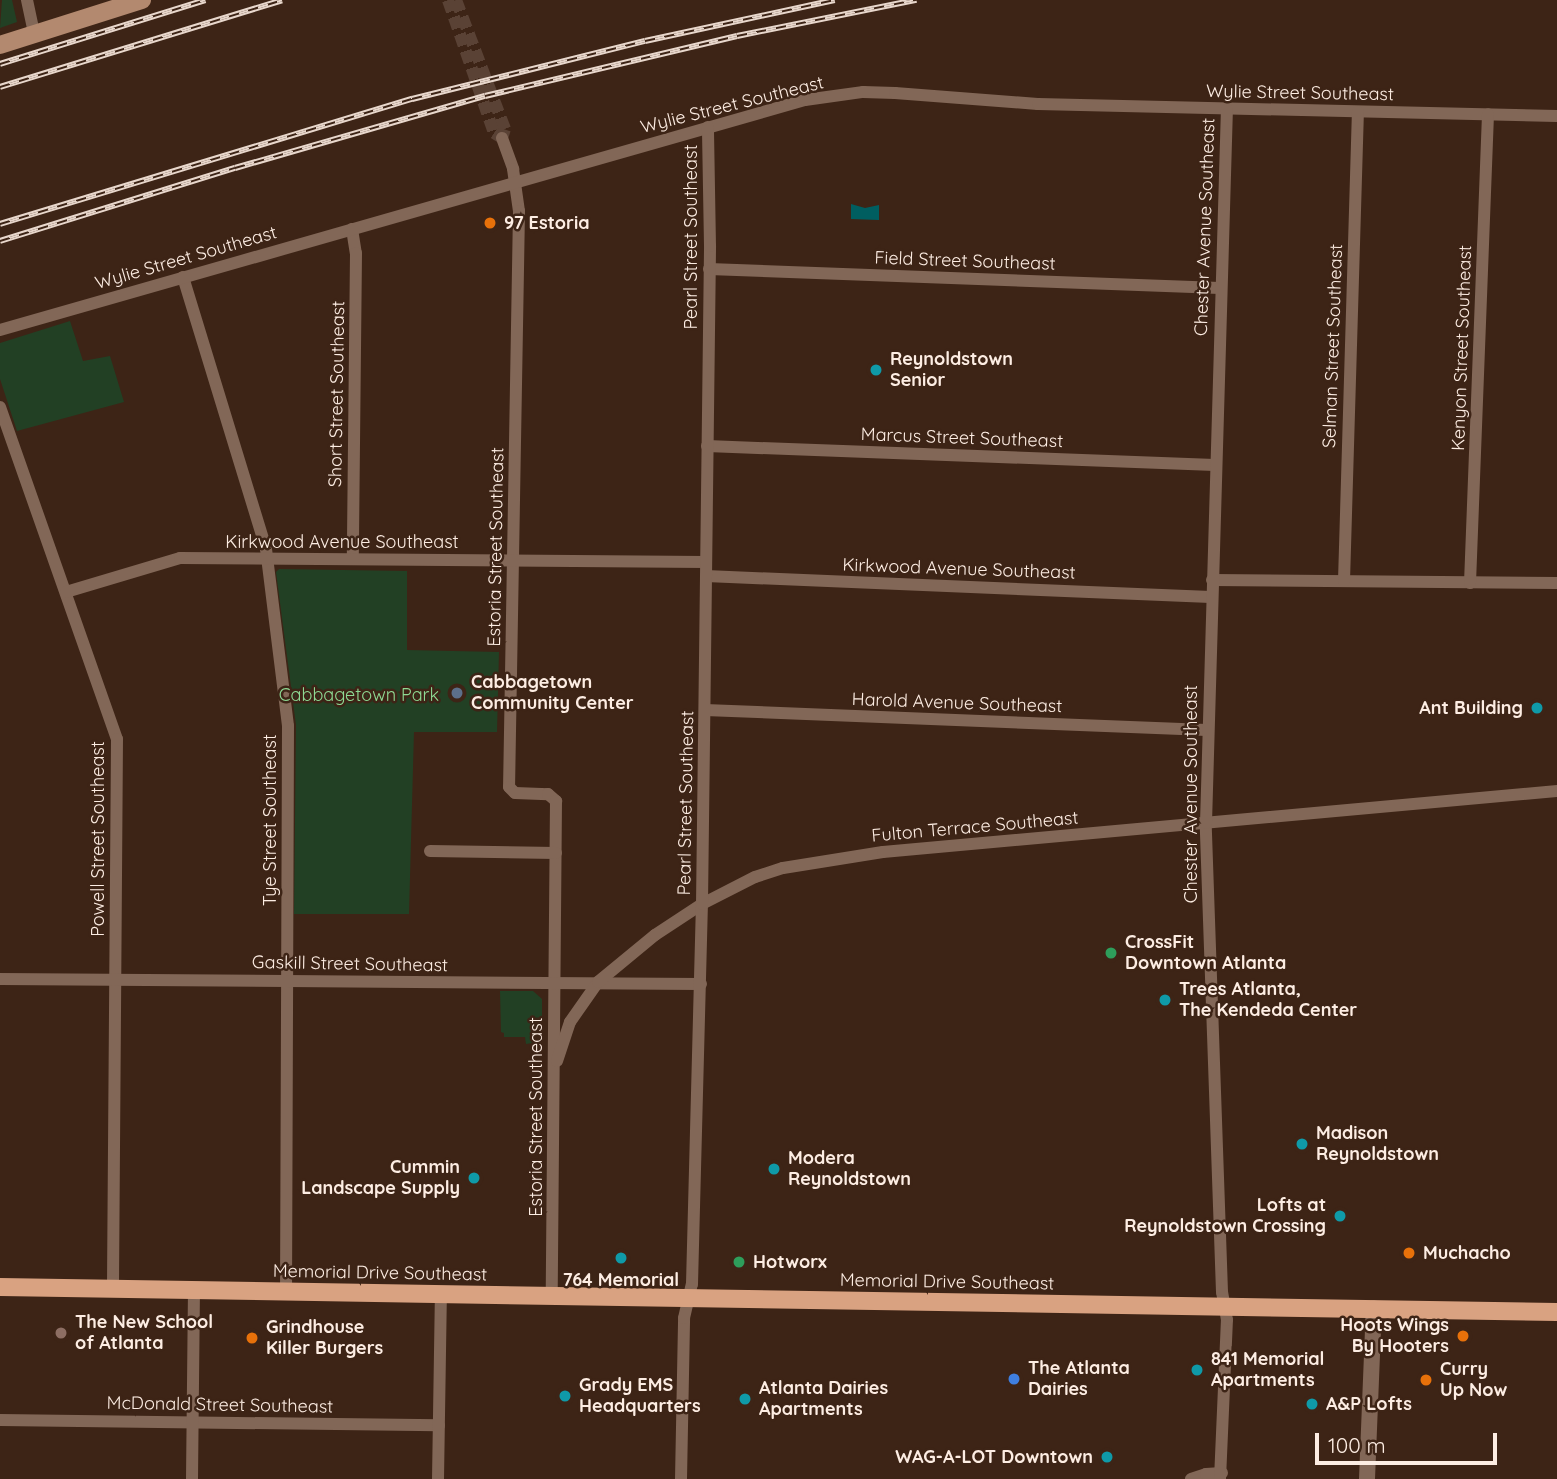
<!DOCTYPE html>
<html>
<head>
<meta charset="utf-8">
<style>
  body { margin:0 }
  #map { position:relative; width:1557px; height:1479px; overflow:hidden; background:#3d2416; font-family:Quicksand,sans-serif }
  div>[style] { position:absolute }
  .green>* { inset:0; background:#224024 }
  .water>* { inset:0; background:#005e60 }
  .minor-tunnel>* { height:12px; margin-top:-6px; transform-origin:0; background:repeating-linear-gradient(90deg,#5a4235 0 12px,transparent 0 18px) }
  .minor>* { height:12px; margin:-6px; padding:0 6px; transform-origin:6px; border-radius:6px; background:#826757 }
  .tertiary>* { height:16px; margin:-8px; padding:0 8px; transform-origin:8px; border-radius:8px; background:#826757 }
  .secondary>* { height:18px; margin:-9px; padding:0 9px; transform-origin:9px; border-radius:9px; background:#b3896f }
  .primary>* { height:18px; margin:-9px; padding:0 9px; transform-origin:9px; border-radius:9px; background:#d9a281 }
  .rail>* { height:6px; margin-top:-3px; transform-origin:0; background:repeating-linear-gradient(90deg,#3d2416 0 10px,#e8d7cc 0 20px); box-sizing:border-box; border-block:2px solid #e8d7cc }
  .dots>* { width:19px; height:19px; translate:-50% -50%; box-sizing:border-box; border:4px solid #3d2416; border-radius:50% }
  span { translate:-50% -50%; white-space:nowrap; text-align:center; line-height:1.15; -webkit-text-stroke:5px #3d2416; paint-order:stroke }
  .street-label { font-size:18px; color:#fdede3 }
  .poi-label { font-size:18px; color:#fdede3; font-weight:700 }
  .left { translate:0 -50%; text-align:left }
  .right { translate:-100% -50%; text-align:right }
  .park-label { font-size:18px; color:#8eda94 }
  .scale { position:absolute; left:1315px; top:1433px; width:182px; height:32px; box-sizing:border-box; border:4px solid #fdede3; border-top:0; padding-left:9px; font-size:21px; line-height:24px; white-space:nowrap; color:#fdede3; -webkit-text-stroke:5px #3d2416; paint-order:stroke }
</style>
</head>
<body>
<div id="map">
  <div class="green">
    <div style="clip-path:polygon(2px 0,12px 0,17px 22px,0 28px)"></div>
    <div style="clip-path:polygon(70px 321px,83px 361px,110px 356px,124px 402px,17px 431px,0 379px,0 343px)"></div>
    <div style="clip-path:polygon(279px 569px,407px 571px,407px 650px,499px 652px,497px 732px,414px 732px,409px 914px,294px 914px,296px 725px,276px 572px)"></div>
    <div style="clip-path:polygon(500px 991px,533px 991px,542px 999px,542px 1021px,531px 1034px,532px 1043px,526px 1044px,525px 1037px,504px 1037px,504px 1033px,501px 1032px)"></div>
  </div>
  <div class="water">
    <div style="clip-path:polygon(851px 204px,865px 208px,879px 205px,879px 220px,851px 219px)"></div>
  </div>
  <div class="minor-tunnel">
    <div style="left:448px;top:0;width:141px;rotate:70.9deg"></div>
    <div style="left:494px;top:133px;width:9px;rotate:32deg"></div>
    <div style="left:502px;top:138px;width:9px;rotate:-72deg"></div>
    <div style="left:505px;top:129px;width:138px;rotate:-110.8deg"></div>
  </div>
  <div class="minor">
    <div style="left:27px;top:0;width:35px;rotate:78deg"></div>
    <div style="left:502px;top:138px;width:33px;rotate:70deg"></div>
    <div style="left:513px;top:169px;width:42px;rotate:81.9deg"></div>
    <div style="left:519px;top:211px;width:576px;rotate:90.99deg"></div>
    <div style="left:509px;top:787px;width:8px;rotate:45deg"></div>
    <div style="left:515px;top:793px;width:33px;rotate:2deg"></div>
    <div style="left:548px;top:794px;width:11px;rotate:41deg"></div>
    <div style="left:556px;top:801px;width:496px;rotate:90.5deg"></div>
    <div style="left:352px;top:229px;width:24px;rotate:81deg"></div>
    <div style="left:356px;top:253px;width:306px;rotate:90.6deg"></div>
    <div style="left:709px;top:269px;width:511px;rotate:2.13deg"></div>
    <div style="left:183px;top:277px;width:284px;rotate:73deg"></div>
    <div style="left:266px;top:549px;width:178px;rotate:82.9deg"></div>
    <div style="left:288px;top:726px;width:567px;rotate:90.2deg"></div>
    <div style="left:0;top:330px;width:837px;rotate:-15.95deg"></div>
    <div style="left:805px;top:100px;width:59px;rotate:-7.9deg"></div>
    <div style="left:863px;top:92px;width:32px;rotate:2deg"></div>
    <div style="left:895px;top:93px;width:143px;rotate:4.4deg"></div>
    <div style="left:1038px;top:104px;width:519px;rotate:1.32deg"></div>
    <div style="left:0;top:407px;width:352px;rotate:70.6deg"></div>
    <div style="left:117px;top:739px;width:551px;rotate:90.42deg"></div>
    <div style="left:707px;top:446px;width:508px;rotate:2.14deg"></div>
    <div style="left:706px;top:576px;width:505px;rotate:2.38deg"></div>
    <div style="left:1212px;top:580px;width:345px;rotate:0.5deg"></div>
    <div style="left:1344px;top:581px;width:469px;rotate:-88.3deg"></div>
    <div style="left:1470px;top:583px;width:469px;rotate:-87.8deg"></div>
    <div style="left:66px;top:592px;width:119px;rotate:-16.6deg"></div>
    <div style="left:180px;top:558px;width:526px;rotate:0.44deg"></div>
    <div style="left:705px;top:710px;width:502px;rotate:2.28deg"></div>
    <div style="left:430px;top:851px;width:126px;rotate:0.9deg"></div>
    <div style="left:0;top:979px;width:701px;rotate:0.41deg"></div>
    <div style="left:557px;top:1061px;width:41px;rotate:-71.6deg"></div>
    <div style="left:570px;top:1022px;width:49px;rotate:-55deg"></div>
    <div style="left:598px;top:982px;width:74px;rotate:-39.5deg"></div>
    <div style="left:655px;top:935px;width:56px;rotate:-33.4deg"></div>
    <div style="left:702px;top:904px;width:59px;rotate:-27deg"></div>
    <div style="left:755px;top:877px;width:29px;rotate:-18deg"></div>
    <div style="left:783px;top:868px;width:101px;rotate:-9.1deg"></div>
    <div style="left:883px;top:852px;width:677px;rotate:-5.17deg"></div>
    <div style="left:0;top:1420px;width:439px;rotate:0.7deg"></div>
    <div style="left:192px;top:1479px;width:187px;rotate:-89.4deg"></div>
    <div style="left:438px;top:1479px;width:184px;rotate:-89.1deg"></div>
    <div style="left:681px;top:1479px;width:161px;rotate:-88.9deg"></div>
    <div style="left:684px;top:1318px;width:35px;rotate:-77deg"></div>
    <div style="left:692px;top:1284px;width:380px;rotate:-88.5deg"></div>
    <div style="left:702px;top:904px;width:658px;rotate:-89.3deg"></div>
    <div style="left:710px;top:246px;width:119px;rotate:-91deg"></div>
    <div style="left:1191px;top:1479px;width:16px;rotate:-18deg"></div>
    <div style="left:1206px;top:1474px;width:16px;rotate:-4deg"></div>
    <div style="left:1220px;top:1479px;width:159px;rotate:-87.5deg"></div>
    <div style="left:1227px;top:1320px;width:28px;rotate:-100deg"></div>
    <div style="left:1222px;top:1292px;width:469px;rotate:-92deg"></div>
    <div style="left:1206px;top:823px;width:714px;rotate:-88.32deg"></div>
  </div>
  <div class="tertiary">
    <div style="left:1367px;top:1479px;width:171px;rotate:-87.7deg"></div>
  </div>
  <div class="secondary">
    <div style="left:0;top:45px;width:149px;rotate:-17.6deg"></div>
  </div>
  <div class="primary">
    <div style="left:0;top:1287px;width:1557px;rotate:0.92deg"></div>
  </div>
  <div class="rail">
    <div style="left:0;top:64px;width:215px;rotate:-17.3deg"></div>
    <div style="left:0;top:87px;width:295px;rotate:-17.1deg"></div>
    <div style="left:0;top:224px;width:431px;rotate:-16.9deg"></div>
    <div style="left:412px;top:99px;width:240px;rotate:-14deg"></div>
    <div style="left:645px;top:41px;width:194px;rotate:-12.2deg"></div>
    <div style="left:0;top:241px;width:246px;rotate:-17.3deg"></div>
    <div style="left:235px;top:168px;width:260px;rotate:-16.1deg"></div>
    <div style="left:485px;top:96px;width:259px;rotate:-13.4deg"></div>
    <div style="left:737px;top:36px;width:183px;rotate:-11.4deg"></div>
  </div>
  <div class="dots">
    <div style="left:490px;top:223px;background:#e8710a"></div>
    <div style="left:876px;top:370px;background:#0f9aa8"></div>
    <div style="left:457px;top:693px;background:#5c6f8a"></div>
    <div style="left:1537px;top:708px;background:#0f9aa8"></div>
    <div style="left:1111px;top:953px;background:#2e9e5b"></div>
    <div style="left:1165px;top:1000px;background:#0f9aa8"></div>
    <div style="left:1302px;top:1144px;background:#0f9aa8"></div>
    <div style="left:774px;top:1169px;background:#0f9aa8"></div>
    <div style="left:474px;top:1178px;background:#0f9aa8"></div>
    <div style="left:1340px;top:1216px;background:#0f9aa8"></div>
    <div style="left:1409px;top:1253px;background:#e8710a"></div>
    <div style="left:621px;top:1258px;background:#0f9aa8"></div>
    <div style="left:739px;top:1262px;background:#2e9e5b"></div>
    <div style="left:61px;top:1333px;background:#8d6e63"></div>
    <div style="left:1463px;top:1336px;background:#e8710a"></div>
    <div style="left:252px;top:1338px;background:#e8710a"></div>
    <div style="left:1197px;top:1370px;background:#0f9aa8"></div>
    <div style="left:1014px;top:1379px;background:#3f7fe0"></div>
    <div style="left:1426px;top:1380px;background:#e8710a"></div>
    <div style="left:565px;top:1396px;background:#0f9aa8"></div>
    <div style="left:745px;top:1399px;background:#0f9aa8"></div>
    <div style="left:1312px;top:1404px;background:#0f9aa8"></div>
    <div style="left:1107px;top:1457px;background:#0f9aa8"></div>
  </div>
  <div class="street-label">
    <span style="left:1300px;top:93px;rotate:1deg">Wylie Street Southeast</span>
    <span style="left:732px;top:105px;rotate:-14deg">Wylie Street Southeast</span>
    <span style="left:1205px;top:227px;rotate:-88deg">Chester Avenue Southeast</span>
    <span style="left:691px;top:237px;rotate:-90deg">Pearl Street Southeast</span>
    <span style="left:186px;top:258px;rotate:-16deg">Wylie Street Southeast</span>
    <span style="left:965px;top:261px;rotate:2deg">Field Street Southeast</span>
    <span style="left:1333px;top:346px;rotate:-88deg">Selman Street Southeast</span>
    <span style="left:1462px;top:348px;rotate:-88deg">Kenyon Street Southeast</span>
    <span style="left:337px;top:394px;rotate:-89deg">Short Street Southeast</span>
    <span style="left:962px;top:438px;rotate:2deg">Marcus Street Southeast</span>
    <span style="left:342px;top:542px">Kirkwood Avenue Southeast</span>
    <span style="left:496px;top:547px;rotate:-89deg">Estoria Street Southeast</span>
    <span style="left:959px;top:569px;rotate:2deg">Kirkwood Avenue Southeast</span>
    <span style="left:957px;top:703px;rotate:2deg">Harold Avenue Southeast</span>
    <span style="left:1191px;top:794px;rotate:-90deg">Chester Avenue Southeast</span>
    <span style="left:686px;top:803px;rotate:-89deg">Pearl Street Southeast</span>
    <span style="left:270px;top:820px;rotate:-90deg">Tye Street Southeast</span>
    <span style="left:975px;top:827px;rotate:-5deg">Fulton Terrace Southeast</span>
    <span style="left:98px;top:839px;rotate:-90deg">Powell Street Southeast</span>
    <span style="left:350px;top:964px;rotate:1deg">Gaskill Street Southeast</span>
    <span style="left:536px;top:1117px;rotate:-90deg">Estoria Street Southeast</span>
    <span style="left:380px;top:1273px;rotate:1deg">Memorial Drive Southeast</span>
    <span style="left:947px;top:1282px;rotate:1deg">Memorial Drive Southeast</span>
    <span style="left:220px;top:1405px;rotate:1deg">McDonald Street Southeast</span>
  </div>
  <div class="poi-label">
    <span class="left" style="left:504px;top:223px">97 Estoria</span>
    <span class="left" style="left:890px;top:370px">Reynoldstown<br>Senior</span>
    <span class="left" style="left:471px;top:693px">Cabbagetown<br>Community Center</span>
    <span class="right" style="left:1523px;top:708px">Ant Building</span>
    <span class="left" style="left:1125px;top:953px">CrossFit<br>Downtown Atlanta</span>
    <span class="left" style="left:1179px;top:1000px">Trees Atlanta,<br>The Kendeda Center</span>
    <span class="left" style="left:1316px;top:1144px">Madison<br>Reynoldstown</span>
    <span class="left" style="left:788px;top:1169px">Modera<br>Reynoldstown</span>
    <span class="right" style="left:460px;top:1178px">Cummin<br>Landscape Supply</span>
    <span class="right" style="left:1326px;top:1216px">Lofts at<br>Reynoldstown Crossing</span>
    <span class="left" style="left:1423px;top:1253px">Muchacho</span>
    <span class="left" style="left:753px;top:1262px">Hotworx</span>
    <span style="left:621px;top:1280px">764 Memorial</span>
    <span class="left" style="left:75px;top:1333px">The New School<br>of Atlanta</span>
    <span class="right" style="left:1449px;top:1336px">Hoots Wings<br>By Hooters</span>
    <span class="left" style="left:266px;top:1338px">Grindhouse<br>Killer Burgers</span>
    <span class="left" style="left:1211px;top:1370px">841 Memorial<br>Apartments</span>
    <span class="left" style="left:1028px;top:1379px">The Atlanta<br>Dairies</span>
    <span class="left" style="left:1440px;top:1380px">Curry<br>Up Now</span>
    <span class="left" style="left:579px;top:1396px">Grady EMS<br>Headquarters</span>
    <span class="left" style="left:759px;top:1399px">Atlanta Dairies<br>Apartments</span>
    <span class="left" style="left:1326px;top:1404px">A&amp;P Lofts</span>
    <span class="right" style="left:1093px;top:1457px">WAG-A-LOT Downtown</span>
  </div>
  <div class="park-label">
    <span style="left:359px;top:695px">Cabbagetown Park</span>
  </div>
  <div class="scale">100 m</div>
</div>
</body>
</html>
